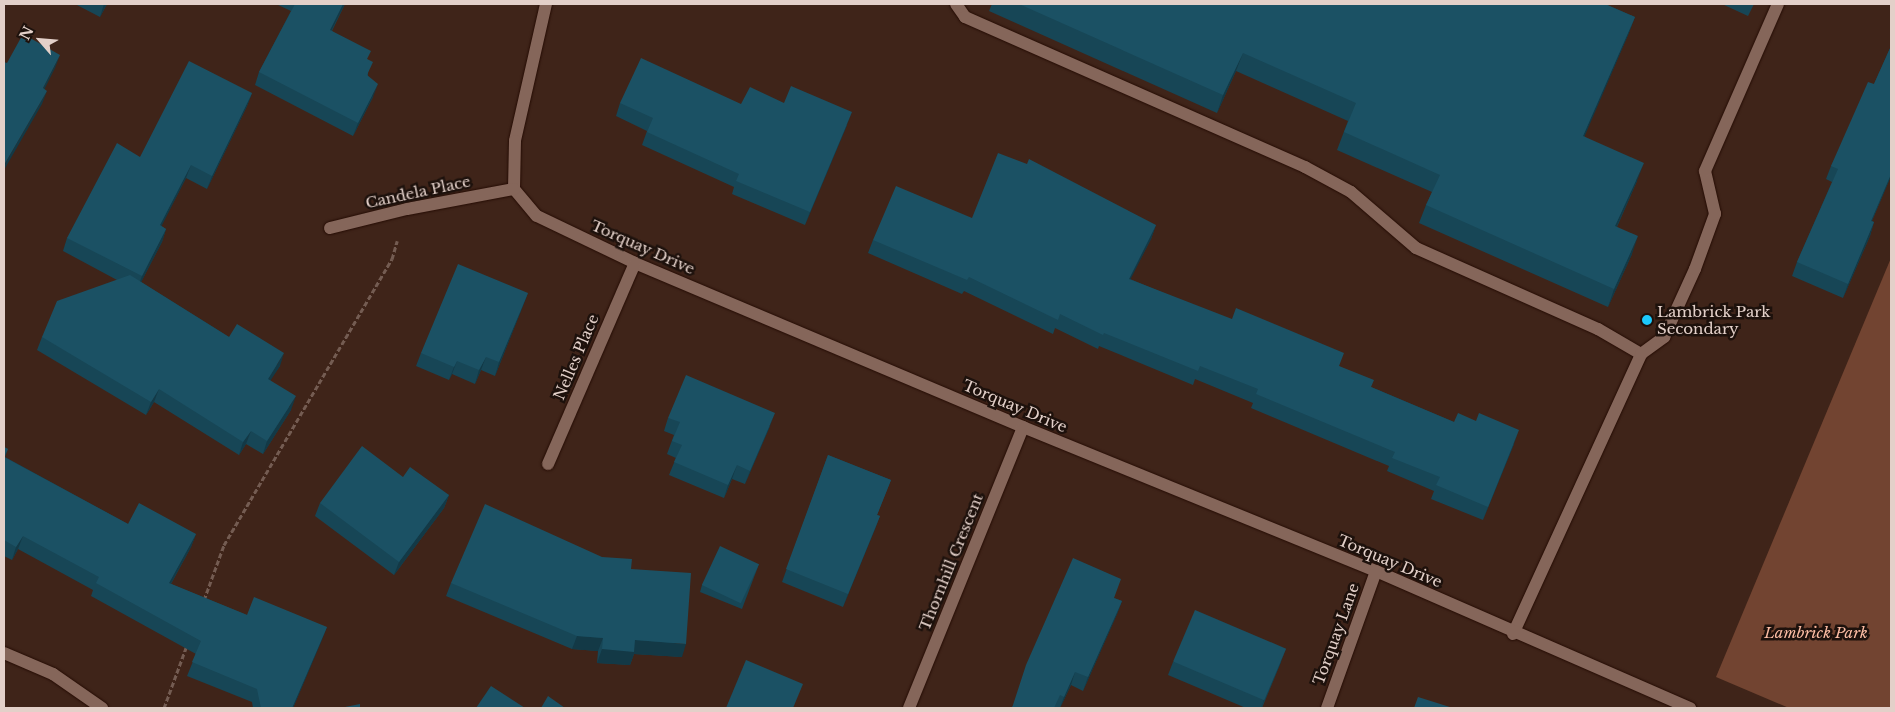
<!DOCTYPE html>
<html>
<head>
<meta charset="utf-8">
<style>
  body { margin:0 }
  #map { position:relative; width:1895px; height:712px; overflow:hidden; background:#3f2419; font-family:"Libre Baskerville",serif }
  div>[style] { position:absolute }
  .green>* { inset:0; background:#724431 }
  .path>* { height:3px; margin-top:-1.5px; transform-origin:0; background:repeating-linear-gradient(90deg,#745c52 0 5px,transparent 0 7.5px) }
  .roads { filter:drop-shadow(0 0 1px #250c04) drop-shadow(0 0 1px #250c04) }
  .service>* { height:12px; margin:-6px; padding:0 6px; transform-origin:6px; border-radius:6px; background:#85665a }
  .minor>* { height:12px; margin:-6px; padding:0 6px; transform-origin:6px; border-radius:6px; background:#85665a }
  .wall>* { inset:0; background:#174656 }
  .shaded-wall>* { inset:0; background:#133946 }
  .building>* { inset:0; background:#1b5164; transform-origin:0 0 }
  .dots>* { width:14px; height:14px; translate:-50% -50%; box-sizing:border-box; border:2px solid #1d110c; border-radius:50% }
  span { translate:-50% -50%; white-space:nowrap; text-align:center; line-height:1.15; -webkit-text-stroke:5px #1d110c; paint-order:stroke }
  .street-label { font-size:15px; color:#e3d0c9 }
  .poi-label { font-size:15px; color:#e3d0c9 }
  .left { translate:0 -50%; text-align:left }
  .park-label { font-size:15px; color:#fdbda4; font-style:italic }
  .frame { position:absolute; inset:0; border:5px solid #e3d0c9; pointer-events:none }
  .north { position:absolute; left:15px; top:15px; width:50px; height:50px; -webkit-text-stroke:4px #1d110c; paint-order:stroke; rotate:297deg; font-size:14px; font-weight:700; line-height:20px; text-align:center; color:#e3d0c9 }
  .north::after { content:''; display:block; margin:auto; width:18px; height:22px; background:#e3d0c9; clip-path:polygon(50% 0,100% 100%,50% 72%,0 100%) }
</style>
</head>
<body>
<div id="map">
  <div class="green">
    <div style="clip-path:polygon(1891px 258px,1891px 708px,1789px 708px,1716px 677px)"></div>
  </div>
  <div class="path">
    <div style="left:204px;top:600px;width:59px;rotate:-70deg"></div>
    <div style="left:224px;top:545px;width:332px;rotate:-59.6deg"></div>
    <div style="left:392px;top:259px;width:19px;rotate:-74deg"></div>
    <div style="left:164px;top:708px;width:67px;rotate:-69.9deg"></div>
  </div>
  <div class="roads">
    <div class="service">
      <div style="left:956px;top:4px;width:16px;rotate:55deg"></div>
      <div style="left:965px;top:17px;width:372px;rotate:23.8deg"></div>
      <div style="left:1305px;top:167px;width:52px;rotate:28.5deg"></div>
      <div style="left:1351px;top:192px;width:86px;rotate:40.7deg"></div>
      <div style="left:1416px;top:248px;width:199px;rotate:24deg"></div>
      <div style="left:1598px;top:329px;width:50px;rotate:30.2deg"></div>
      <div style="left:1513px;top:634px;width:308px;rotate:-65.4deg"></div>
      <div style="left:1641px;top:354px;width:29px;rotate:-36deg"></div>
      <div style="left:1664px;top:337px;width:75px;rotate:-65.5deg"></div>
      <div style="left:1695px;top:269px;width:59px;rotate:-70deg"></div>
      <div style="left:1715px;top:214px;width:44px;rotate:-103.1deg"></div>
      <div style="left:1705px;top:171px;width:182px;rotate:-66.4deg"></div>
    </div>
    <div class="minor">
      <div style="left:546px;top:4px;width:140px;rotate:102.8deg"></div>
      <div style="left:515px;top:141px;width:48px;rotate:91.2deg"></div>
      <div style="left:514px;top:189px;width:35px;rotate:50deg"></div>
      <div style="left:537px;top:216px;width:109px;rotate:25.6deg"></div>
      <div style="left:635px;top:263px;width:421px;rotate:22.9deg"></div>
      <div style="left:1023px;top:427px;width:381px;rotate:22.2deg"></div>
      <div style="left:1376px;top:571px;width:343px;rotate:23.6deg"></div>
      <div style="left:330px;top:228px;width:79px;rotate:-13.9deg"></div>
      <div style="left:407px;top:209px;width:109px;rotate:-10.6deg"></div>
      <div style="left:548px;top:464px;width:219px;rotate:-66.6deg"></div>
      <div style="left:4px;top:653px;width:53px;rotate:23.2deg"></div>
      <div style="left:53px;top:674px;width:60px;rotate:34.8deg"></div>
      <div style="left:909px;top:708px;width:303px;rotate:-67.9deg"></div>
      <div style="left:1327px;top:708px;width:145px;rotate:-70.3deg"></div>
    </div>
  </div>
  <div class="wall">
    <div style="clip-path:polygon(75px 4px,107px 4px,100px 17px)"></div>
    <div style="clip-path:polygon(276px 4px,345px 4px,332px 31px,368px 60px,368px 76px,373px 97px,353px 136px,255px 85px,259px 72px,291px 11px)"></div>
    <div style="clip-path:polygon(992px 4px,1605px 4px,1635px 17px,1628px 35px,1584px 136px,1637px 181px,1617px 227px,1632px 254px,1608px 307px,1419px 223px,1426px 205px,1432px 192px,1337px 150px,1348px 121px,1236px 71px,1217px 113px,989px 11px)"></div>
    <div style="clip-path:polygon(1722px 4px,1754px 4px,1748px 16px)"></div>
    <div style="clip-path:polygon(1891px 46px,1891px 176px,1872px 221px,1874px 222px,1870px 236px,1843px 298px,1792px 276px,1797px 262px,1832px 182px,1826px 179px,1831px 166px,1874px 84px)"></div>
    <div style="clip-path:polygon(252px 93px,247px 106px,207px 189px,186px 178px,161px 226px,166px 229px,162px 242px,141px 282px,229px 337px,280px 366px,270px 380px,291px 410px,263px 454px,246px 444px,239px 455px,154px 402px,146px 415px,37px 350px,42px 337px,117px 280px,63px 251px,67px 238px,140px 157px)"></div>
    <div style="clip-path:polygon(620px 103px,741px 104px,784px 103px,847px 125px,805px 225px,732px 194px,734px 187px,642px 145px,647px 131px,616px 116px)"></div>
    <div style="clip-path:polygon(972px 218px,1156px 225px,1151px 239px,1130px 279px,1339px 366px,1371px 387px,1454px 422px,1514px 444px,1483px 520px,1431px 499px,1434px 491px,1387px 471px,1389px 466px,1251px 408px,1253px 403px,1195px 379px,1193px 385px,1099px 346px,1098px 349px,1055px 328px,1053px 334px,964px 291px,962px 294px,868px 253px,873px 240px)"></div>
    <div style="clip-path:polygon(528px 293px,495px 376px,481px 370px,475px 384px,452px 374px,449px 380px,416px 366px,421px 353px)"></div>
    <div style="clip-path:polygon(668px 418px,770px 426px,745px 484px,732px 479px,724px 498px,669px 475px,676px 458px,667px 454px,674px 435px,664px 431px)"></div>
    <div style="clip-path:polygon(4px 447px,8px 449px,5px 457px,128px 524px,196px 534px,191px 547px,171px 584px,247px 615px,327px 627px,293px 708px,253px 708px,252px 702px,187px 676px,196px 654px,91px 596px,93px 590px,18px 549px,12px 560px,4px 556px)"></div>
    <div style="clip-path:polygon(828px 455px,891px 480px,877px 515px,880px 516px,875px 529px,843px 607px,782px 582px)"></div>
    <div style="clip-path:polygon(403px 477px,449px 495px,444px 508px,394px 575px,315px 516px,320px 503px)"></div>
    <div style="clip-path:polygon(602px 557px,631px 569px,682px 657px,634px 654px,630px 665px,597px 663px,598px 651px,572px 649px,446px 596px,451px 583px)"></div>
    <div style="clip-path:polygon(759px 564px,742px 609px,700px 592px,702px 585px)"></div>
    <div style="clip-path:polygon(1114px 598px,1122px 601px,1117px 614px,1083px 691px,1071px 685px,1060px 708px,1011px 708px)"></div>
    <div style="clip-path:polygon(1173px 662px,1281px 662px,1262px 708px,1246px 708px,1168px 675px)"></div>
  </div>
  <div class="shaded-wall">
    <div style="clip-path:polygon(104px 4px,107px 4px,100px 17px)"></div>
    <div style="clip-path:polygon(343px 4px,345px 4px,325px 43px,330px 30px)"></div>
    <div style="clip-path:polygon(1635px 17px,1628px 35px,1577px 154px,1583px 136px)"></div>
    <div style="clip-path:polygon(1243px 53px,1236px 71px,1217px 113px,1223px 95px)"></div>
    <div style="clip-path:polygon(60px 55px,55px 68px,38px 102px,43px 88px)"></div>
    <div style="clip-path:polygon(378px 84px,373px 97px,353px 136px,358px 123px)"></div>
    <div style="clip-path:polygon(47px 91px,42px 104px,4px 170px,4px 165px)"></div>
    <div style="clip-path:polygon(252px 93px,247px 106px,207px 189px,212px 176px)"></div>
    <div style="clip-path:polygon(852px 112px,847px 125px,805px 225px,810px 212px)"></div>
    <div style="clip-path:polygon(1644px 163px,1637px 181px,1609px 244px,1615px 226px)"></div>
    <div style="clip-path:polygon(191px 165px,186px 178px,155px 239px,160px 225px)"></div>
    <div style="clip-path:polygon(1891px 174px,1891px 176px,1866px 234px,1871px 221px)"></div>
    <div style="clip-path:polygon(1874px 222px,1870px 236px,1843px 298px,1848px 284px)"></div>
    <div style="clip-path:polygon(1156px 225px,1151px 239px,1124px 292px,1129px 279px)"></div>
    <div style="clip-path:polygon(166px 229px,162px 242px,137px 290px,142px 276px)"></div>
    <div style="clip-path:polygon(1638px 236px,1632px 254px,1608px 307px,1614px 289px)"></div>
    <div style="clip-path:polygon(528px 293px,523px 306px,495px 376px,499px 362px)"></div>
    <div style="clip-path:polygon(284px 353px,280px 366px,263px 392px,268px 379px)"></div>
    <div style="clip-path:polygon(486px 357px,481px 370px,475px 384px,479px 370px)"></div>
    <div style="clip-path:polygon(457px 361px,452px 374px,449px 380px,454px 367px)"></div>
    <div style="clip-path:polygon(159px 389px,154px 402px,146px 415px,151px 402px)"></div>
    <div style="clip-path:polygon(296px 396px,291px 410px,263px 454px,267px 441px)"></div>
    <div style="clip-path:polygon(775px 413px,770px 426px,745px 484px,750px 471px)"></div>
    <div style="clip-path:polygon(1519px 430px,1514px 444px,1483px 520px,1488px 507px)"></div>
    <div style="clip-path:polygon(251px 431px,246px 444px,239px 455px,243px 442px)"></div>
    <div style="clip-path:polygon(737px 465px,732px 479px,724px 498px,728px 485px)"></div>
    <div style="clip-path:polygon(449px 495px,444px 508px,394px 575px,399px 562px)"></div>
    <div style="clip-path:polygon(880px 516px,875px 529px,843px 607px,848px 594px)"></div>
    <div style="clip-path:polygon(196px 534px,191px 547px,164px 596px,169px 583px)"></div>
    <div style="clip-path:polygon(23px 536px,18px 549px,12px 560px,16px 547px)"></div>
    <div style="clip-path:polygon(1122px 601px,1117px 614px,1083px 691px,1088px 677px)"></div>
    <div style="clip-path:polygon(327px 627px,322px 640px,293px 708px,292px 708px)"></div>
    <div style="clip-path:polygon(577px 636px,603px 638px,598px 651px,572px 649px)"></div>
    <div style="clip-path:polygon(635px 640px,686px 644px,682px 657px,634px 654px,630px 665px,597px 663px,602px 649px)"></div>
    <div style="clip-path:polygon(1286px 649px,1281px 662px,1261px 708px,1264px 700px)"></div>
    <div style="clip-path:polygon(1075px 672px,1071px 685px,1060px 708px,1064px 697px)"></div>
  </div>
  <div class="building">
    <div style="clip-path:polygon(295px 4px,343px 4px,330px 30px,371px 51px,367px 59px,373px 62px,367px 75px,378px 84px,358px 123px,259px 72px)"></div>
    <div style="clip-path:polygon(1019px 4px,1605px 4px,1635px 17px,1583px 136px,1644px 163px,1615px 226px,1638px 236px,1614px 289px,1426px 205px,1440px 175px,1344px 132px,1356px 103px,1243px 53px,1223px 95px)"></div>
    <div style="clip-path:polygon(23px 34px,60px 55px,43px 88px,47px 91px,4px 165px,4px 62px,7px 63px)"></div>
    <div style="clip-path:polygon(1891px 46px,1891px 174px,1871px 221px,1874px 222px,1848px 284px,1797px 262px,1838px 169px,1831px 166px,1868px 82px,1874px 84px)"></div>
    <div style="clip-path:polygon(641px 58px,741px 104px,750px 87px,784px 103px,791px 86px,852px 112px,810px 212px,736px 181px,739px 174px,647px 132px,653px 118px,620px 103px)"></div>
    <div style="clip-path:polygon(189px 61px,252px 93px,212px 176px,191px 165px,160px 225px,166px 229px,142px 276px,67px 238px,117px 143px,140px 157px)"></div>
    <div style="clip-path:polygon(998px 153px,1027px 164px,1029px 159px,1156px 225px,1129px 279px,1232px 319px,1236px 308px,1344px 353px,1339px 366px,1374px 380px,1371px 387px,1454px 422px,1458px 413px,1476px 421px,1479px 413px,1519px 430px,1488px 507px,1436px 485px,1440px 477px,1392px 458px,1395px 452px,1256px 394px,1258px 389px,1200px 366px,1198px 371px,1104px 333px,1103px 335px,1060px 314px,1058px 320px,969px 277px,967px 280px,873px 240px,896px 186px,972px 218px)"></div>
    <div style="clip-path:polygon(458px 264px,528px 293px,499px 362px,486px 357px,479px 370px,457px 361px,454px 367px,421px 353px)"></div>
    <div style="clip-path:polygon(130px 275px,229px 337px,237px 324px,284px 353px,268px 379px,296px 396px,267px 441px,251px 431px,243px 442px,159px 389px,151px 402px,42px 337px,57px 301px)"></div>
    <div style="clip-path:polygon(686px 375px,775px 413px,750px 471px,737px 465px,728px 485px,674px 462px,682px 445px,672px 441px,680px 422px,668px 418px)"></div>
    <div style="clip-path:polygon(362px 446px,403px 477px,410px 467px,449px 495px,399px 562px,320px 503px)"></div>
    <div style="clip-path:polygon(4px 447px,8px 449px,4px 456px)"></div>
    <div style="clip-path:polygon(828px 455px,891px 480px,877px 515px,880px 516px,848px 594px,786px 569px)"></div>
    <div style="clip-path:polygon(4px 457px,128px 524px,139px 503px,196px 534px,169px 583px,247px 615px,254px 597px,327px 627px,292px 708px,261px 708px,257px 689px,192px 662px,201px 641px,96px 583px,99px 577px,23px 536px,16px 547px,4px 540px)"></div>
    <div style="clip-path:polygon(485px 504px,602px 557px,632px 559px,631px 569px,691px 573px,686px 644px,635px 640px,634px 652px,602px 649px,603px 638px,577px 636px,451px 583px)"></div>
    <div style="left:720px;top:546px;width:43px;height:43px;rotate:25deg"></div>
    <div style="clip-path:polygon(1073px 558px,1121px 579px,1114px 598px,1122px 601px,1088px 677px,1075px 672px,1064px 697px,1060px 695px,1054px 708px,1012px 708px,1026px 665px)"></div>
    <div style="left:1195px;top:610px;width:99px;height:56px;rotate:23deg"></div>
    <div style="clip-path:polygon(746px 660px,803px 684px,793px 708px,726px 708px)"></div>
    <div style="clip-path:polygon(491px 686px,525px 708px,476px 708px)"></div>
    <div style="clip-path:polygon(548px 696px,565px 708px,541px 708px)"></div>
    <div style="clip-path:polygon(1418px 697px,1453px 708px,1414px 708px)"></div>
    <div style="clip-path:polygon(360px 704px,360px 708px,340px 708px)"></div>
  </div>
  <div class="dots">
    <div style="left:1647px;top:320px;background:#1cc9fc"></div>
  </div>
  <div class="street-label">
    <span style="left:418px;top:192px;rotate:-12deg">Candela Place</span>
    <span style="left:643px;top:247px;rotate:24deg">Torquay Drive</span>
    <span style="left:576px;top:357px;rotate:-67deg">Nelles Place</span>
    <span style="left:1015px;top:406px;rotate:23deg">Torquay Drive</span>
    <span style="left:1390px;top:561px;rotate:23deg">Torquay Drive</span>
    <span style="left:951px;top:562px;rotate:-68deg">Thornhill Crescent</span>
    <span style="left:1336px;top:634px;rotate:-70deg">Torquay Lane</span>
  </div>
  <div class="poi-label">
    <span class="left" style="left:1657px;top:320px">Lambrick Park<br>Secondary</span>
  </div>
  <div class="park-label">
    <span style="left:1816px;top:633px">Lambrick Park</span>
  </div>
  <div class="frame"></div>
  <div class="north">N</div>
</div>
</body>
</html>
